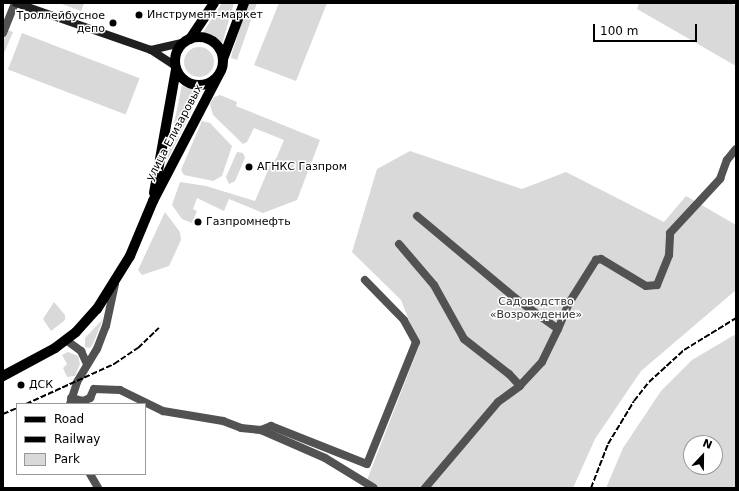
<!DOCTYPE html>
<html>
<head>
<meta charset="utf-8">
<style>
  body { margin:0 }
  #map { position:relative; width:739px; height:491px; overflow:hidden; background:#fff; font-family:"DejaVu Sans",sans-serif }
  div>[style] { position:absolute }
  .green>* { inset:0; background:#d9d9d9; transform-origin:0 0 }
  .round { border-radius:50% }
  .minor>* { height:8px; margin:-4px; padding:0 4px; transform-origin:4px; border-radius:4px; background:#525252 }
  .secondary>* { height:8px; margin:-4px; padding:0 4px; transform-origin:4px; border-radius:4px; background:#1f1f1f }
  .primary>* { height:10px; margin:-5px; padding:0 5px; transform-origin:5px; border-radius:5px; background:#000 }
  .primary>.ring { margin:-5px; padding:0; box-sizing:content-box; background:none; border:10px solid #000; border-radius:50% }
  .rail>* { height:2px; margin-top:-1px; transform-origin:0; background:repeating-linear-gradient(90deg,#000 0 6px,transparent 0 8px) }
  .dots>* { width:11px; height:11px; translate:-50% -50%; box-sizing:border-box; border:2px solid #fff; border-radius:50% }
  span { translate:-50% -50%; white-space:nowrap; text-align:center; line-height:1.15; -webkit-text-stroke:3px #fff; paint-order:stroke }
  .poi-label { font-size:11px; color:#000 }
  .left { translate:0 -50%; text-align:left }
  .right { translate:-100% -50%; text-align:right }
  .street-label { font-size:11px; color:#000 }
  .park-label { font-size:11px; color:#303030 }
  .frame { position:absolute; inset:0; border:4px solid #000; pointer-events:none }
  .legend { position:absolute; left:16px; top:403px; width:130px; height:72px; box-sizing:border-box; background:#fff; border:1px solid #999; margin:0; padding:5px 7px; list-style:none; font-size:12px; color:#000 }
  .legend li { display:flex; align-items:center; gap:8px; height:20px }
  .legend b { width:20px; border:1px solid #999 }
  .north { position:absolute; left:683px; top:435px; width:40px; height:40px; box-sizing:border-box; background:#fff; border:1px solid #999; border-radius:50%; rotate:22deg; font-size:11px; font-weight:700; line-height:16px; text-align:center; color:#000 }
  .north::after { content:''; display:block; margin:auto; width:14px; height:18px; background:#000; clip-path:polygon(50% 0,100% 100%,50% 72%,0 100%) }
  .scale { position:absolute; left:593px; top:24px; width:104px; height:18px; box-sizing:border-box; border:2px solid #000; border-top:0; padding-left:5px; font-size:12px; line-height:14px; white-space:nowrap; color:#000; -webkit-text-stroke:3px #fff; paint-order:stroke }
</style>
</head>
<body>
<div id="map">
  <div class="green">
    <div style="clip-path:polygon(59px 3px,84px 3px,81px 11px)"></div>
    <div style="clip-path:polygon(222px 3px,234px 3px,222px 44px,214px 37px,202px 34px)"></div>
    <div style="clip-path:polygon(248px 3px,257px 3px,237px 60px,231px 58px,232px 53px)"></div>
    <div style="clip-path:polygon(279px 3px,327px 3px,296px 81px,254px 65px)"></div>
    <div style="clip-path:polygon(639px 3px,730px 3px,736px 6px,736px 66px,637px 9px)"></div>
    <div style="clip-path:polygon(7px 30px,13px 32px,4px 53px,3px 41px)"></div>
    <div style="left:22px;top:33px;width:126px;height:39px;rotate:21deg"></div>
    <div class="round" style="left:184px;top:47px;width:30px;height:30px"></div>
    <div style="clip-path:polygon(182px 85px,201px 92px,166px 163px)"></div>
    <div style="clip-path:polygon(220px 95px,237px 102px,236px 106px,320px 140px,297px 200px,263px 213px,229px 199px,224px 211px,197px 198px,193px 209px,197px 211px,192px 223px,182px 219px,172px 205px,180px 182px,206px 186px,255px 201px,272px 161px,276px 159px,284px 140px,254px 128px,247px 142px,243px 144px,213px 115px,210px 104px,214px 97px)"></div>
    <div style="clip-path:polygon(202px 121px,210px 123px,232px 146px,222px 176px,213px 181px,184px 175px,181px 170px)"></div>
    <div style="clip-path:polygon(410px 151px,522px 189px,566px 172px,664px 222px,686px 196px,736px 225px,736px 290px,641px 371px,595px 439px,573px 488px,380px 488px,367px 480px,419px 346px,401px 300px,352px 252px,377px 169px)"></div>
    <div style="clip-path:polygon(237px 152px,243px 153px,245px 158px,235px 181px,229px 184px,226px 177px)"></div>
    <div style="clip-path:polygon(165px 212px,180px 232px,181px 240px,169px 266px,142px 275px,138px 270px)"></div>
    <div style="clip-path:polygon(54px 302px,65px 315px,65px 320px,51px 331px,43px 319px)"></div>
    <div style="clip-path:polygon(103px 319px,93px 344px,90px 348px,85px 347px,85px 338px)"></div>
    <div style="clip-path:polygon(evenodd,736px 334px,736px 488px,606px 488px,623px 448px,661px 391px,692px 360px,736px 334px,691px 443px,715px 443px,715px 467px,691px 467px,691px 443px)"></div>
    <div style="clip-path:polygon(68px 352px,78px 356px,80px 364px,75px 376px,67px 377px,63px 368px,67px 364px,62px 355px)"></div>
  </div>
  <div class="minor">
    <div style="left:3px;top:33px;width:32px;rotate:-68deg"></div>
    <div style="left:417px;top:216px;width:128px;rotate:39.9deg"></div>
    <div style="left:515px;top:298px;width:53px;rotate:35.8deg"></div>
    <div style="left:558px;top:329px;width:37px;rotate:116deg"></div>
    <div style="left:542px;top:362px;width:33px;rotate:133deg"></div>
    <div style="left:520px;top:386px;width:27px;rotate:144deg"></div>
    <div style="left:498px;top:402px;width:113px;rotate:130.3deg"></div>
    <div style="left:399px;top:244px;width:54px;rotate:49.5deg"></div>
    <div style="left:434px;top:285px;width:62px;rotate:60.9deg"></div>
    <div style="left:464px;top:339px;width:57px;rotate:37.9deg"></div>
    <div style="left:509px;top:374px;width:16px;rotate:47deg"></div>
    <div style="left:558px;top:329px;width:28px;rotate:-67deg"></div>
    <div style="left:569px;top:303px;width:51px;rotate:-57.9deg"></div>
    <div style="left:596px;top:260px;width:5px;rotate:-11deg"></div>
    <div style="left:601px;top:259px;width:52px;rotate:31deg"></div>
    <div style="left:646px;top:286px;width:11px;rotate:-5deg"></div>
    <div style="left:657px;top:285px;width:32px;rotate:-68deg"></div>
    <div style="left:669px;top:255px;width:22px;rotate:-87deg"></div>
    <div style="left:670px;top:233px;width:74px;rotate:-47.2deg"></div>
    <div style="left:720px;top:179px;width:20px;rotate:-70deg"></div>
    <div style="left:727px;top:160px;width:14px;rotate:-51deg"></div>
    <div style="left:66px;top:340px;width:19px;rotate:36deg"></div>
    <div style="left:81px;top:351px;width:14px;rotate:65deg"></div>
    <div style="left:71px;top:398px;width:12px;rotate:14deg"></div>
    <div style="left:83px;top:401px;width:8px;rotate:-23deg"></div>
    <div style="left:90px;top:398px;width:10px;rotate:-66deg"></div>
    <div style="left:94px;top:389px;width:26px;rotate:2deg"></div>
    <div style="left:120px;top:390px;width:48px;rotate:26deg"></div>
    <div style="left:163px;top:411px;width:61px;rotate:9.5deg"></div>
    <div style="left:223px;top:421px;width:19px;rotate:21deg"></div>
    <div style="left:241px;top:428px;width:20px;rotate:6deg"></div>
    <div style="left:261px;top:430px;width:11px;rotate:-22deg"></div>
    <div style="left:271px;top:426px;width:103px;rotate:21.6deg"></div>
    <div style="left:367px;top:464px;width:131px;rotate:-68.1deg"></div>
    <div style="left:416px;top:342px;width:25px;rotate:-119deg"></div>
    <div style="left:404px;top:320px;width:56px;rotate:-134.3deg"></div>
    <div style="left:70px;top:404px;width:23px;rotate:-72deg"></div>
    <div style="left:77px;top:382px;width:39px;rotate:-59deg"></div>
    <div style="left:97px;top:349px;width:25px;rotate:-69deg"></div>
    <div style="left:106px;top:326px;width:43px;rotate:-77.9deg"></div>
    <div style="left:261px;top:430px;width:70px;rotate:23.6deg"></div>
    <div style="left:325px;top:458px;width:57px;rotate:31.5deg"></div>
    <div style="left:90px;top:474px;width:16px;rotate:60deg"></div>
  </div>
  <div class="secondary">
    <div style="left:16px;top:3px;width:143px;rotate:19.2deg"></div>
    <div style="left:151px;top:50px;width:30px;rotate:33deg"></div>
    <div style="left:151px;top:50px;width:36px;rotate:-13deg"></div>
  </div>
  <div class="primary">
    <div class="ring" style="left:175px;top:37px;width:38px;height:38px"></div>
    <div style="left:190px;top:39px;width:43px;rotate:-56.3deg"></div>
    <div style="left:223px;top:59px;width:60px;rotate:-69.4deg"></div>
    <div style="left:154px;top:193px;width:126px;rotate:-79.9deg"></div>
    <div style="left:3px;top:376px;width:59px;rotate:-28.3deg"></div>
    <div style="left:55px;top:348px;width:26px;rotate:-37deg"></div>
    <div style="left:76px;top:332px;width:31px;rotate:-48deg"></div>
    <div style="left:97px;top:309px;width:62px;rotate:-58.1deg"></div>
    <div style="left:130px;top:256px;width:60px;rotate:-67.3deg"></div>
    <div style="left:153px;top:201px;width:141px;rotate:-62.5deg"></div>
  </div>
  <div class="rail">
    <div style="left:26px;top:404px;width:97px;rotate:-24.4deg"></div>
    <div style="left:114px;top:364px;width:29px;rotate:-34deg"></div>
    <div style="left:138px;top:348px;width:29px;rotate:-44deg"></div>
    <div style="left:3px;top:414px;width:15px;rotate:-23deg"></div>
    <div style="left:591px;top:488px;width:47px;rotate:-68.9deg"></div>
    <div style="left:608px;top:444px;width:50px;rotate:-58.8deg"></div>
    <div style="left:634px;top:401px;width:24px;rotate:-52deg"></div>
    <div style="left:649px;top:382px;width:47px;rotate:-42.4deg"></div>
    <div style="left:684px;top:350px;width:61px;rotate:-31.6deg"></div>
  </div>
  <div class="dots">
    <div style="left:139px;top:15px;background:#000"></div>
    <div style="left:113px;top:23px;background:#000"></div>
    <div style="left:249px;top:167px;background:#000"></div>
    <div style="left:198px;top:222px;background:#000"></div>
    <div style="left:21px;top:385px;background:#000"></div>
  </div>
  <div class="poi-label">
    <span class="left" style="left:147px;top:15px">Инструмент-маркет</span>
    <span class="right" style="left:105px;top:23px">Троллейбусное<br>депо</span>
    <span class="left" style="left:257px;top:167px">АГНКС Газпром</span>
    <span class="left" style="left:206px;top:222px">Газпромнефть</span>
    <span class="left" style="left:29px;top:385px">ДСК</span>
  </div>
  <div class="street-label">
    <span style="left:175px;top:133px;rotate:-62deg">улица Елизаровых</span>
  </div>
  <div class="park-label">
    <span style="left:536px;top:309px">Садоводство<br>«Возрождение»</span>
  </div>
  <div class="frame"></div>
  <ul class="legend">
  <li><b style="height:5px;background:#000"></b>Road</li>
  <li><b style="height:5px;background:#000"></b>Railway</li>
  <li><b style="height:11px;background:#d9d9d9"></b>Park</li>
  </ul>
  <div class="north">N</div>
  <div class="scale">100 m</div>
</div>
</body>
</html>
